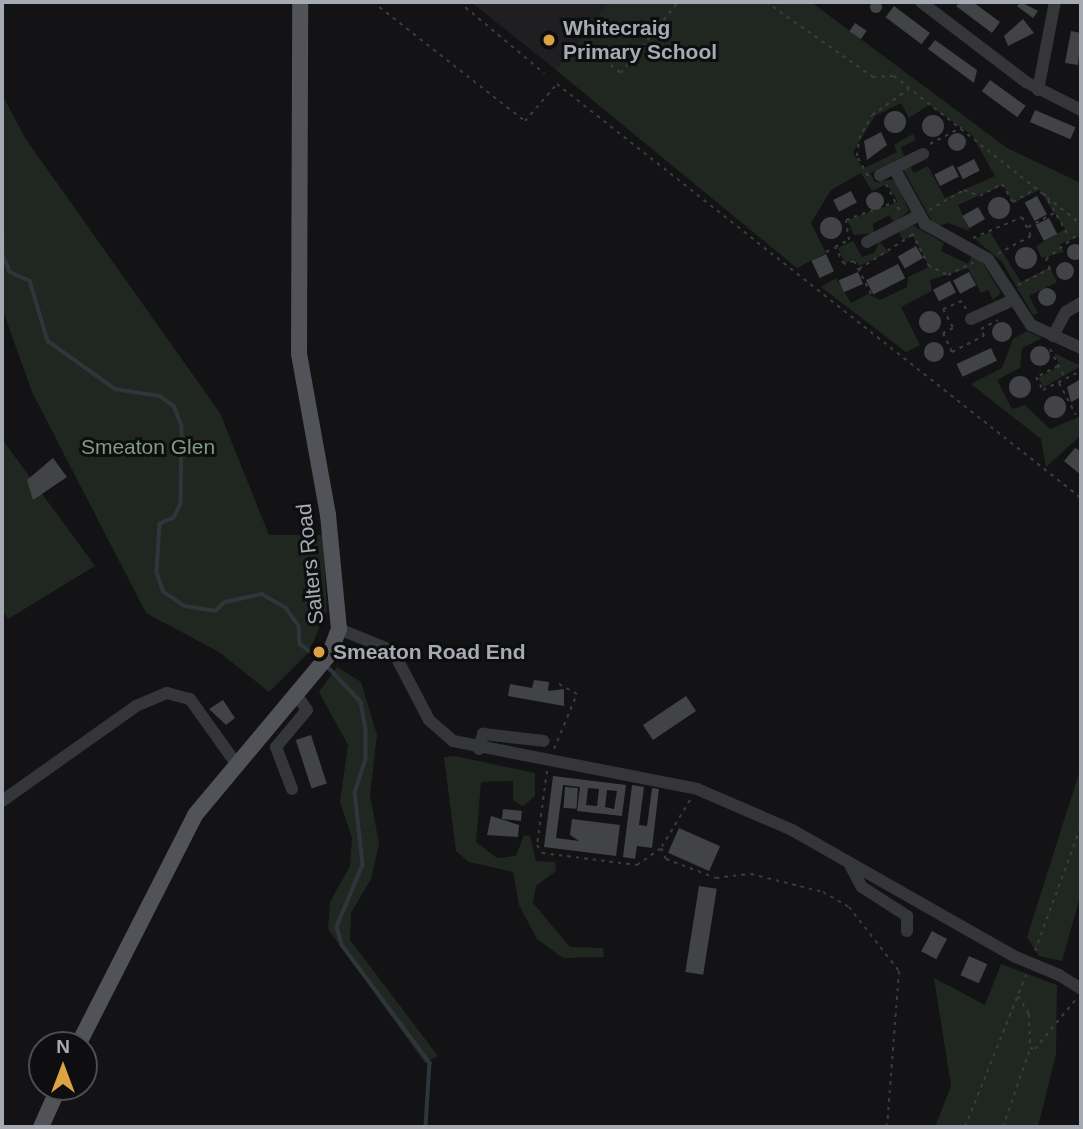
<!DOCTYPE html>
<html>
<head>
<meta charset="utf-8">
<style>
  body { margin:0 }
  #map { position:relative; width:1083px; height:1129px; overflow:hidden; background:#131315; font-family:Helvetica,sans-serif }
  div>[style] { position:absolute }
  .built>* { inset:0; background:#1f1f21 }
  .green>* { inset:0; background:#202720 }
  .stream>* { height:3.5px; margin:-1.75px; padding:0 1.75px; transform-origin:1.75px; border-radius:1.75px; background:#2e363c }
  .building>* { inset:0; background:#424347; transform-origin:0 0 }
  .round { border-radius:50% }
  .path>* { height:2px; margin-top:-1px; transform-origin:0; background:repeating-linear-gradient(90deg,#3b3c40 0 3.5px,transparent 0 8.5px) }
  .minor>* { height:12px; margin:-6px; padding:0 6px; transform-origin:6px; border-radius:6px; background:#353639 }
  .major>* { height:16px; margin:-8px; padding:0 8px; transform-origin:8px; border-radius:8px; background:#515358 }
  .minor-bridge>* { height:12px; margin:-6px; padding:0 6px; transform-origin:6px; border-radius:6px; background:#353639 }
  .dots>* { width:19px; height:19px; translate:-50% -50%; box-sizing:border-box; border:4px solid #0e0e10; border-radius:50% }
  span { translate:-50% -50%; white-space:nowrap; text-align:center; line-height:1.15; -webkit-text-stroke:6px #0e0e10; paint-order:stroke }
  .poi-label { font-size:21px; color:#a6abb3; font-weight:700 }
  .left { translate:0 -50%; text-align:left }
  .park-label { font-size:21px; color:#7f9d80 }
  .street-label { font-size:21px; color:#a6abb3 }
  .frame { position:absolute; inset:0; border:4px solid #a6abb3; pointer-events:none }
  .north { position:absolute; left:28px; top:1031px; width:70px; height:70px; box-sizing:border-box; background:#0e0e10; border:2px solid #4b4d51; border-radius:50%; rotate:0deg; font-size:19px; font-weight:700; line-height:28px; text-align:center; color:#a6abb3 }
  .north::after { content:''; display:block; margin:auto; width:24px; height:32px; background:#dda243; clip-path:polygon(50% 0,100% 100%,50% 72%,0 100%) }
</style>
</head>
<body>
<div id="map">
  <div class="built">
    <div style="clip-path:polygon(471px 2px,609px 2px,556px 70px)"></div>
  </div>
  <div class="green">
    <div style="clip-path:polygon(609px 2px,811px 2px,1007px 148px,1081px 183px,1081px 236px,1060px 244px,1064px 252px,1042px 258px,1036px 246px,1065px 229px,1039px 190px,1013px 203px,1003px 185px,958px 205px,970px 231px,948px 223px,935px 227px,903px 169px,909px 164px,914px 173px,928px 166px,945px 198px,995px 176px,972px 135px,929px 105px,909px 118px,901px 103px,875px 116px,853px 152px,863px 169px,897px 152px,894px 145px,913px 134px,916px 140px,901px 147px,904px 156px,870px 173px,875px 182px,895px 179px,909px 211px,894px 222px,889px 215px,873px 224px,874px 233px,854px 235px,847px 220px,898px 202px,887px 184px,872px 191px,861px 173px,831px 190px,811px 223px,826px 253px,797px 268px,556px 70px)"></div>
    <div style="clip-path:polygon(2px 94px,25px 138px,220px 413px,269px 535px,323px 535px,327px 611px,308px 653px,269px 692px,219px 652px,146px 613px,32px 392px,2px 308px)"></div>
    <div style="clip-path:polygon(911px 224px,944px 243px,941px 251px,968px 264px,972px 256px,982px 262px,1001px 293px,993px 300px,988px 290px,981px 293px,968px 268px,930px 280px,932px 291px,901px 307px,920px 345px,906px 352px,821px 287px,836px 278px,851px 303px,868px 294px,880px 300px,907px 287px,908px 277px,929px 267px,913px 236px,903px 240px,899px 233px)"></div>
    <div style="clip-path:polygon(990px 232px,1021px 282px,1050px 267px,1057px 282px,1029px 296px,1038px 313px,1033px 315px,1002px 262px,975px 239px)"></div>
    <div style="clip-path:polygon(853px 241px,862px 257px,874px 253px,879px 242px,889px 252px,859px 266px,855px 259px,845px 263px,838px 248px)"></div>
    <div style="clip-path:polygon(1027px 331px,1042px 338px,1022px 348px,1020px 368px,997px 380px,1012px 409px,1025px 405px,1050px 429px,1079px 417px,1081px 435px,1046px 467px,1041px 439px,971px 384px,1002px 368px,1013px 339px)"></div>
    <div style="clip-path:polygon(1054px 353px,1081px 366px,1044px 387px,1038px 378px,1060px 366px)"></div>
    <div style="clip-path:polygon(2px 439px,95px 566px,8px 619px,2px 609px)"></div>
    <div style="clip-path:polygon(337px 667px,361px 682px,377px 735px,370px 795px,379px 844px,371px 879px,351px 913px,350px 940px,438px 1056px,425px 1063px,328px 929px,330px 902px,350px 866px,352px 838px,340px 802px,348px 745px,319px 692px)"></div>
    <div style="clip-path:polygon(455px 756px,535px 773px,535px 796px,523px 806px,513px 800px,513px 781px,481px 782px,476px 842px,497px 858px,516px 856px,524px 835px,530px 836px,536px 861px,555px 862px,556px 871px,536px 886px,533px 903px,570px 947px,603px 948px,604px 957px,563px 958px,537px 939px,519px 905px,513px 872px,469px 862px,456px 851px,444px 757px)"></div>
    <div style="clip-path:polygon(1081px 767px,1081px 893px,1062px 961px,1039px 956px,1027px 937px)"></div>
    <div style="clip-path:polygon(1001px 964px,1057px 985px,1056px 1054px,1038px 1127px,935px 1127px,951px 1086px,934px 978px,985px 1005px)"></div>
  </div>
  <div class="stream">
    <div style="left:2px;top:183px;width:72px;rotate:89.2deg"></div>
    <div style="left:3px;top:255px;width:18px;rotate:68deg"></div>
    <div style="left:10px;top:272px;width:22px;rotate:24deg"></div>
    <div style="left:30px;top:281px;width:63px;rotate:73.3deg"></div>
    <div style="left:48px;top:341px;width:82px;rotate:35.6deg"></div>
    <div style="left:115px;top:389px;width:46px;rotate:8.8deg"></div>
    <div style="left:160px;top:396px;width:17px;rotate:36deg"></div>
    <div style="left:174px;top:406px;width:22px;rotate:68deg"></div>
    <div style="left:182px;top:426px;width:78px;rotate:90.7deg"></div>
    <div style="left:181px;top:504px;width:16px;rotate:117deg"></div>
    <div style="left:174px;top:518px;width:15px;rotate:157deg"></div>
    <div style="left:160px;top:524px;width:49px;rotate:93.5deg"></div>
    <div style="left:157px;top:573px;width:20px;rotate:70deg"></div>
    <div style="left:164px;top:592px;width:25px;rotate:34deg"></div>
    <div style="left:185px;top:606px;width:30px;rotate:9deg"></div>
    <div style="left:215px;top:611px;width:13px;rotate:-42deg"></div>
    <div style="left:225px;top:602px;width:38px;rotate:-12deg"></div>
    <div style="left:262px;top:594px;width:28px;rotate:30deg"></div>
    <div style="left:286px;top:608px;width:22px;rotate:54deg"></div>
    <div style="left:299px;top:626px;width:18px;rotate:87deg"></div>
    <div style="left:300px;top:644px;width:24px;rotate:36deg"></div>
    <div style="left:327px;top:666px;width:50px;rotate:46.6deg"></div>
    <div style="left:361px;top:702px;width:27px;rotate:80deg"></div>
    <div style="left:366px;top:729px;width:30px;rotate:90deg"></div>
    <div style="left:366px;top:759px;width:35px;rotate:108deg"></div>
    <div style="left:355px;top:792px;width:73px;rotate:83.7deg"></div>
    <div style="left:363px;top:865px;width:67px;rotate:112.8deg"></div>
    <div style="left:337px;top:927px;width:19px;rotate:74deg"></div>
    <div style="left:342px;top:945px;width:147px;rotate:53.3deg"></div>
    <div style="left:430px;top:1063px;width:64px;rotate:93.6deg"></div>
  </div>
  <div class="building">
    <div class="round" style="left:870px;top:1px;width:12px;height:12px"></div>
    <div style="clip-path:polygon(960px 2px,973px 2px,1000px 22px,992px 33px,956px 6px)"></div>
    <div style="clip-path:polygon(1021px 2px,1038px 11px,1033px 18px,1017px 6px)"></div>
    <div style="left:894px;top:6px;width:45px;height:14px;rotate:37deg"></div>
    <div style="clip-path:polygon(1023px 19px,1034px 33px,1008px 46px,1004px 36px)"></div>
    <div style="left:855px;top:23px;width:14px;height:10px;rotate:34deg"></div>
    <div style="clip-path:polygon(1071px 31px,1081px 33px,1078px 65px,1065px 63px)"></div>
    <div style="clip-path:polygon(935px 40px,977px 70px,974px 83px,928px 49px)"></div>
    <div style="left:990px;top:80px;width:44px;height:14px;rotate:36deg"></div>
    <div style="left:1035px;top:110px;width:44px;height:13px;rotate:23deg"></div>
    <div class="round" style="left:884px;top:111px;width:22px;height:22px"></div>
    <div class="round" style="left:922px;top:115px;width:22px;height:22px"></div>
    <div style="clip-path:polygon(881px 132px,887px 145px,867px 160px,864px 141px)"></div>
    <div class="round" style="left:948px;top:133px;width:18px;height:18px"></div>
    <div style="left:974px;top:159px;width:13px;height:19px;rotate:63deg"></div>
    <div style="left:953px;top:165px;width:13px;height:21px;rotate:63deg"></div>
    <div style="left:851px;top:191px;width:13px;height:20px;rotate:63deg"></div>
    <div class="round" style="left:866px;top:192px;width:18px;height:18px"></div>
    <div style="left:1037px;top:196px;width:21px;height:14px;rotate:62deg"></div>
    <div class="round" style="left:988px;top:197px;width:22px;height:22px"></div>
    <div style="left:978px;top:207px;width:14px;height:18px;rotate:60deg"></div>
    <div class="round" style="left:820px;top:217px;width:22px;height:22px"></div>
    <div style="left:1049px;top:218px;width:18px;height:15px;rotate:63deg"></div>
    <div class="round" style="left:1067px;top:244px;width:16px;height:16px"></div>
    <div style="left:916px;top:246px;width:14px;height:21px;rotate:60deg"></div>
    <div class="round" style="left:1015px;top:247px;width:22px;height:22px"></div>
    <div style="left:826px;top:254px;width:19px;height:16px;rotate:65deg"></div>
    <div class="round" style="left:1056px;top:262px;width:18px;height:18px"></div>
    <div style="left:898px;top:264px;width:16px;height:36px;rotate:63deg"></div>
    <div style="left:858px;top:272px;width:13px;height:21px;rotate:67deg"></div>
    <div style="left:969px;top:272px;width:15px;height:18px;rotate:62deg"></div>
    <div style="left:950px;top:281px;width:13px;height:19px;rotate:63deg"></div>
    <div class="round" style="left:1038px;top:288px;width:18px;height:18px"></div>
    <div class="round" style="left:919px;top:311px;width:22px;height:22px"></div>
    <div class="round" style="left:992px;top:322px;width:20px;height:20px"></div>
    <div class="round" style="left:924px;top:342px;width:20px;height:20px"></div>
    <div class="round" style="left:1030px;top:346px;width:20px;height:20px"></div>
    <div style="left:991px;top:348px;width:14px;height:38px;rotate:65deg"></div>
    <div class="round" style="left:1009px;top:376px;width:22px;height:22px"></div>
    <div style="clip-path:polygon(1081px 379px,1081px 397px,1071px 402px,1067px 387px)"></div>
    <div class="round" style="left:1044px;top:396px;width:22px;height:22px"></div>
    <div style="clip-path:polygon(1075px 448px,1081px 451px,1081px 475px,1064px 461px)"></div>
    <div style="clip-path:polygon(53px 458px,67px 477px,33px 500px,27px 480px)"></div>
    <div style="clip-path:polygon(534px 680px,549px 682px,548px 691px,564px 689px,564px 706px,508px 696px,510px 684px,532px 688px)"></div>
    <div style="left:686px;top:696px;width:18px;height:52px;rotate:56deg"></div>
    <div style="clip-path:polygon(223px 700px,235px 718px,226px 725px,209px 709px)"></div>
    <div style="left:311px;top:735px;width:51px;height:16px;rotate:72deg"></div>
    <div style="clip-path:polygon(evenodd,553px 776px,626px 785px,622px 816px,577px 811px,580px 787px,563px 785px,556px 838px,579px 841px,570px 835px,572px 819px,620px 825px,616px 856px,544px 847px,553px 776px,588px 788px,599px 789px,597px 806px,586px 805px,588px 788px,553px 776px,607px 790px,617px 791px,614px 809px,605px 807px,607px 790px)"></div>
    <div style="clip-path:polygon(632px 785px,644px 787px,639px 825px,647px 826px,652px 788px,659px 789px,652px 848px,637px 846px,635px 859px,623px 857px)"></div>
    <div style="left:565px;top:787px;width:13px;height:21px;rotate:4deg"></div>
    <div style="left:503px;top:809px;width:19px;height:10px;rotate:6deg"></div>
    <div style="clip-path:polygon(491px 816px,519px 825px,518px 837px,487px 835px)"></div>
    <div style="left:679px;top:828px;width:45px;height:27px;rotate:24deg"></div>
    <div style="left:699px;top:886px;width:18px;height:87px;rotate:9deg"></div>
    <div style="left:932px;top:931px;width:17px;height:23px;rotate:28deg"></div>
    <div style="left:969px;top:956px;width:20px;height:21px;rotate:24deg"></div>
  </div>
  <div class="path">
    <div style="left:373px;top:2px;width:193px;rotate:38.1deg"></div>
    <div style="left:525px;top:121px;width:49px;rotate:-49.1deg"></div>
    <div style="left:557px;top:84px;width:668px;rotate:38.31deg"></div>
    <div style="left:459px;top:2px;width:111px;rotate:39.9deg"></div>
    <div style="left:766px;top:2px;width:131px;rotate:35deg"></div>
    <div style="left:873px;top:77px;width:21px;rotate:-3deg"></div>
    <div style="left:894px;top:76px;width:238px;rotate:38.4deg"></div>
    <div style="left:1080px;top:2px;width:9px;rotate:84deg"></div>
    <div style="left:611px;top:65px;width:13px;rotate:39deg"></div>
    <div style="left:621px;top:73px;width:91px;rotate:-51.2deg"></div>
    <div style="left:930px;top:144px;width:36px;rotate:-28deg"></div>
    <div style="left:868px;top:176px;width:23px;rotate:-119deg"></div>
    <div style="left:857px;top:156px;width:17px;rotate:-83deg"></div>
    <div style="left:859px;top:139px;width:27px;rotate:-62deg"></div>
    <div style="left:872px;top:115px;width:45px;rotate:-35.1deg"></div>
    <div style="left:886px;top:184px;width:33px;rotate:63deg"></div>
    <div style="left:1044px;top:193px;width:51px;rotate:60.4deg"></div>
    <div style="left:929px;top:210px;width:40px;rotate:-29.7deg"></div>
    <div style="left:964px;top:190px;width:17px;rotate:21deg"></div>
    <div style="left:980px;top:196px;width:25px;rotate:-29deg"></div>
    <div style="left:1002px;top:184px;width:21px;rotate:59deg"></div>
    <div style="left:1013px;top:202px;width:28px;rotate:-30deg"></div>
    <div style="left:1028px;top:227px;width:30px;rotate:-28deg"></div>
    <div style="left:912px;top:233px;width:36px;rotate:63deg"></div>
    <div style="left:928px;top:265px;width:22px;rotate:27deg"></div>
    <div style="left:948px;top:275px;width:28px;rotate:-26deg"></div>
    <div style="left:973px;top:238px;width:53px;rotate:-23.2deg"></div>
    <div style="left:1022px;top:217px;width:21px;rotate:65deg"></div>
    <div style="left:1031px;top:236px;width:38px;rotate:152deg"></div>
    <div style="left:826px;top:252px;width:9px;rotate:-27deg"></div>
    <div style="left:859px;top:269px;width:63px;rotate:-32.7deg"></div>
    <div style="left:1018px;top:285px;width:36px;rotate:-27deg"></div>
    <div style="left:1050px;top:269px;width:11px;rotate:-112deg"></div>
    <div style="left:1046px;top:259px;width:44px;rotate:-37.6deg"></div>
    <div style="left:871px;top:294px;width:37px;rotate:-117deg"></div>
    <div style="left:854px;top:261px;width:10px;rotate:163deg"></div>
    <div style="left:844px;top:264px;width:19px;rotate:-118deg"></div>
    <div style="left:835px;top:247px;width:16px;rotate:-27deg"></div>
    <div style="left:849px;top:240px;width:20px;rotate:-99deg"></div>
    <div style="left:846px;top:220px;width:52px;rotate:-20.2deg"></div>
    <div style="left:966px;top:309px;width:9px;rotate:-117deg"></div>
    <div style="left:962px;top:301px;width:21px;rotate:157deg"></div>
    <div style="left:943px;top:309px;width:21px;rotate:62deg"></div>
    <div style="left:953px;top:328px;width:11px;rotate:153deg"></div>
    <div style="left:943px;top:333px;width:21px;rotate:65deg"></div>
    <div style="left:952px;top:352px;width:36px;rotate:-27deg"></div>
    <div style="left:984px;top:336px;width:8px;rotate:-113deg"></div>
    <div style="left:981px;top:329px;width:19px;rotate:-28deg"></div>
    <div style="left:1050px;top:349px;width:33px;rotate:63deg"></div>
    <div style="left:1058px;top:366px;width:25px;rotate:153deg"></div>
    <div style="left:1036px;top:377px;width:15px;rotate:62deg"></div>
    <div style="left:1043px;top:390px;width:42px;rotate:-26.6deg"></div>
    <div style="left:1059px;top:383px;width:36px;rotate:62deg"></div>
    <div style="left:554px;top:749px;width:60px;rotate:-67.3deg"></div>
    <div style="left:577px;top:694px;width:23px;rotate:-151deg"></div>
    <div style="left:547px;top:771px;width:75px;rotate:97.7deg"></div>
    <div style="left:537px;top:845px;width:9px;rotate:58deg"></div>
    <div style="left:542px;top:853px;width:96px;rotate:7.2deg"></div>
    <div style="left:637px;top:865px;width:28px;rotate:-35deg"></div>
    <div style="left:690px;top:800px;width:56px;rotate:121.1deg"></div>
    <div style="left:661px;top:848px;width:12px;rotate:66deg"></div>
    <div style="left:666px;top:859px;width:53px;rotate:20.8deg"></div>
    <div style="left:716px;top:878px;width:35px;rotate:-7deg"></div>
    <div style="left:751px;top:874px;width:74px;rotate:14deg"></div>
    <div style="left:823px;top:892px;width:30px;rotate:30deg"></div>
    <div style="left:849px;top:907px;width:81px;rotate:52deg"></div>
    <div style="left:899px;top:971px;width:156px;rotate:94.4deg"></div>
    <div style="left:1035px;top:951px;width:133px;rotate:-69.8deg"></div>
    <div style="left:1018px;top:996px;width:21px;rotate:59deg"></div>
    <div style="left:1029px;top:1014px;width:34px;rotate:88deg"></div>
    <div style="left:1030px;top:1048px;width:5px;rotate:11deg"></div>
    <div style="left:1035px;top:1049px;width:65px;rotate:-50.6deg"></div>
    <div style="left:965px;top:1127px;width:164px;rotate:-68.1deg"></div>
    <div style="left:1003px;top:1127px;width:83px;rotate:-70.9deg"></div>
  </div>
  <div class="minor">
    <div style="left:921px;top:2px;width:132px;rotate:37.3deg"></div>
    <div style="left:1026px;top:82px;width:62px;rotate:27deg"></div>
    <div style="left:1038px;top:90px;width:90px;rotate:-79.1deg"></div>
    <div style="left:894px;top:168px;width:64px;rotate:61deg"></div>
    <div style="left:925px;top:224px;width:72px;rotate:29.1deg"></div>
    <div style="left:988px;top:259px;width:79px;rotate:56.9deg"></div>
    <div style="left:1031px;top:325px;width:55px;rotate:24.7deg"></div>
    <div style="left:880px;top:175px;width:48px;rotate:-26deg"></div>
    <div style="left:867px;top:242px;width:59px;rotate:-27.4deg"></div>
    <div style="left:971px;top:319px;width:46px;rotate:-24.3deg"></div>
    <div style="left:1053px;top:336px;width:27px;rotate:-62deg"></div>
    <div style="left:1066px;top:312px;width:17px;rotate:-31deg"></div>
    <div style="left:339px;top:629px;width:58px;rotate:22.2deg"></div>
    <div style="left:393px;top:651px;width:78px;rotate:62.4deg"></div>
    <div style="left:429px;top:720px;width:32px;rotate:41deg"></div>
    <div style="left:453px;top:741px;width:249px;rotate:11.1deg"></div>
    <div style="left:697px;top:789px;width:103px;rotate:23.3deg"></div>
    <div style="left:792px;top:830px;width:257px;rotate:29.6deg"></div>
    <div style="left:479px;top:749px;width:16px;rotate:-75deg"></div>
    <div style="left:483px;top:734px;width:61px;rotate:6.5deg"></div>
    <div style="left:292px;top:789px;width:45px;rotate:-110.9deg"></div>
    <div style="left:276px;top:747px;width:48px;rotate:-50deg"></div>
    <div style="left:307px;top:710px;width:21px;rotate:-125deg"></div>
    <div style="left:2px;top:801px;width:164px;rotate:-35.3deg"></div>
    <div style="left:136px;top:706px;width:34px;rotate:-23deg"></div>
    <div style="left:167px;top:693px;width:24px;rotate:15deg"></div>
    <div style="left:190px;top:699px;width:77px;rotate:54.5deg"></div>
    <div style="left:849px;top:863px;width:27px;rotate:62deg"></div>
    <div style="left:862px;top:887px;width:54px;rotate:32.8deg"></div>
    <div style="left:907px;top:916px;width:15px;rotate:90deg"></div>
    <div style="left:1059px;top:975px;width:26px;rotate:32deg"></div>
  </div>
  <div class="major">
    <div style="left:78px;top:1045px;width:258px;rotate:-63deg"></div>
    <div style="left:195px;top:815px;width:209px;rotate:-50.1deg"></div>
    <div style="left:329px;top:655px;width:28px;rotate:-69deg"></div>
    <div style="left:339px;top:629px;width:115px;rotate:-95.5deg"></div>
    <div style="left:328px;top:515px;width:164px;rotate:-100.2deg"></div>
    <div style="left:299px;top:354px;width:352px;rotate:-89.8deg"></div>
    <div style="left:41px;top:1127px;width:44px;rotate:-65.8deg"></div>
  </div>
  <div class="minor-bridge">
    <div style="left:1016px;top:957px;width:47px;rotate:22.7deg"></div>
  </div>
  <div class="dots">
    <div style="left:549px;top:40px;background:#dda243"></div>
    <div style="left:319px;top:652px;background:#dda243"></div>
  </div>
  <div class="poi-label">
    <span class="left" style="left:563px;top:40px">Whitecraig<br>Primary School</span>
    <span class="left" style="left:333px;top:652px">Smeaton Road End</span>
  </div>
  <div class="park-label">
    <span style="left:148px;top:447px">Smeaton Glen</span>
  </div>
  <div class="street-label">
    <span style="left:310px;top:564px;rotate:-96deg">Salters Road</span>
  </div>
  <div class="frame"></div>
  <div class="north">N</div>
</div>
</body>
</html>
